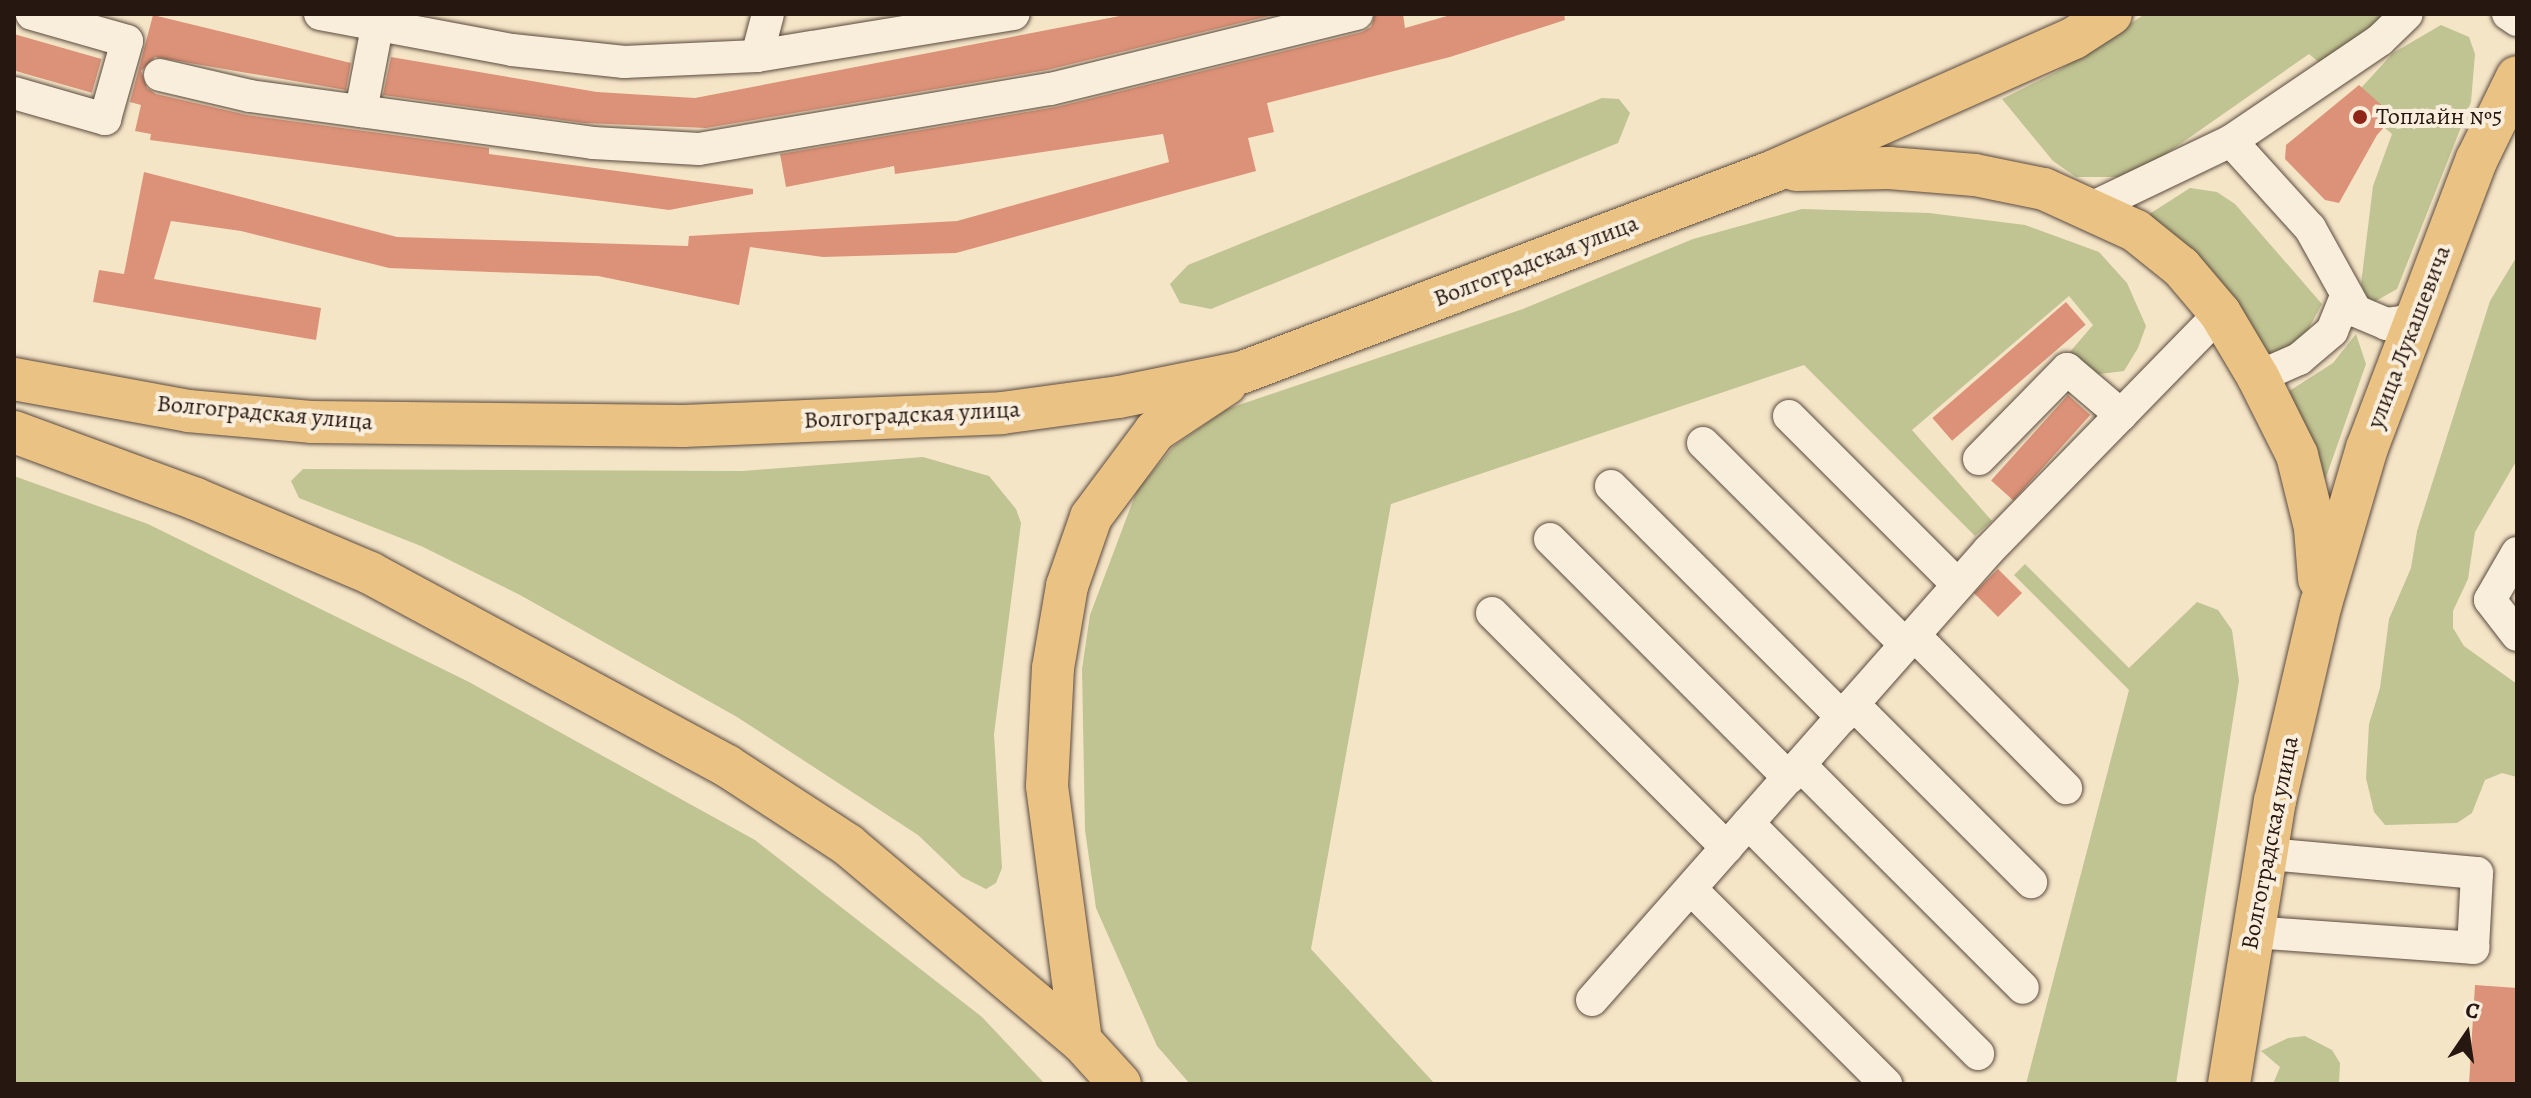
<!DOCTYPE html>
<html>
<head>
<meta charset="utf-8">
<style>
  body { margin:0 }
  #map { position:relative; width:2531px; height:1098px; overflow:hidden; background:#f5e5c7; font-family:Alegreya,serif }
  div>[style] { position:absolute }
  .green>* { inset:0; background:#c0c392 }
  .building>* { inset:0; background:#dc9278; transform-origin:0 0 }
  .roads { filter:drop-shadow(0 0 2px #5a4a3e) drop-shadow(0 0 2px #5a4a3e) }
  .minor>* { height:32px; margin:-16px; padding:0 16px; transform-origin:16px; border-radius:16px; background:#f8eedb }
  .major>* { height:42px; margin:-21px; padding:0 21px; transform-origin:21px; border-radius:21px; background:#eac284 }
  .dots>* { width:22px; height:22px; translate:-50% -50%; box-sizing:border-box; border:4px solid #f8eedb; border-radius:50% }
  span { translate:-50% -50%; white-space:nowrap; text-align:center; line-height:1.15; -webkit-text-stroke:8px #f8eedb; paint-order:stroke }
  .poi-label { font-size:24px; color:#261711 }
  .left { translate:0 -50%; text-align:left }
  .street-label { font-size:24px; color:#261711 }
  .frame { position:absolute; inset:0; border:16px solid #261711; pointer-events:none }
  .north { position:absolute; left:2427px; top:994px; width:80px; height:80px; -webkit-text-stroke:6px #f8eedb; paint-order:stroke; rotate:13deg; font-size:22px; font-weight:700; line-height:32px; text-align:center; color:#261711 }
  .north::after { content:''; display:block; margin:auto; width:28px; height:36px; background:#261711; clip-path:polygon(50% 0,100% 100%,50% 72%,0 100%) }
</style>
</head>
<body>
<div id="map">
  <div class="green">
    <div style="clip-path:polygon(2145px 14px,2387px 14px,2321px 64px,2309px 54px,2153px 163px,2119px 177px,2076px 177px,2053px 161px,2002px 99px,2058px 71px)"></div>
    <div style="clip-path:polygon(2441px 25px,2469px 37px,2475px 54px,2471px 102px,2397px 289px,2374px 302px,2366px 298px,2361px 284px,2373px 186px,2392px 134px,2351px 99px,2393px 53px)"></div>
    <div style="clip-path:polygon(1602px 98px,1619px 99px,1630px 113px,1618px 143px,1211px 309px,1180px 303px,1170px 284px,1188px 265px)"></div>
    <div style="clip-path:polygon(2190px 188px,2217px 192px,2235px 204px,2322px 304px,2303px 339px,2275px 357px,2259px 355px,2140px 220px)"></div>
    <div style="clip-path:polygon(1802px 209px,1929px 213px,2025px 225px,2099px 252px,2127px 283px,2146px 326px,2138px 348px,2124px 371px,2092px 375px,2077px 367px,2069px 353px,2093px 325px,2069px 296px,1912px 430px,1992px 521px,1975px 536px,1804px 365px,1391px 504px,1311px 949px,1435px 1084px,1190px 1084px,1157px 1046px,1096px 908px,1085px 830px,1082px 669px,1090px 615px,1137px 490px,1174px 446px,1227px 409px,1523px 309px,1693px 239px)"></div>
    <div style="clip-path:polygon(2517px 256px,2517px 460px,2475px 532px,2468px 579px,2453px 611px,2453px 628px,2464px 646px,2517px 684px,2517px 777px,2502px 773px,2485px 780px,2472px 813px,2457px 823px,2385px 825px,2374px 812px,2366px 778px,2369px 724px,2380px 688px,2389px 619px,2411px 568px,2417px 531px,2490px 301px)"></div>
    <div style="clip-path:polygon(2356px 334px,2366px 364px,2319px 497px,2278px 398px,2333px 363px)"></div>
    <div style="clip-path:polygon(923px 457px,989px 476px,1016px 509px,1021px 523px,994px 734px,1002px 868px,996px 883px,986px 889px,962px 877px,918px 835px,737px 717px,520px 595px,421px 546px,299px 498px,291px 481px,303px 469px,743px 471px)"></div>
    <div style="clip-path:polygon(14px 476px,148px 524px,469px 682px,755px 840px,982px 1017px,1045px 1084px,14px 1084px)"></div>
    <div style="clip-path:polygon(2025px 564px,2129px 668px,2197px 602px,2218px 610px,2232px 630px,2239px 681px,2176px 1084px,2026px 1084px,2129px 690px,2014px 575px)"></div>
    <div style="clip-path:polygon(2305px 1036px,2332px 1050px,2340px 1063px,2339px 1084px,2273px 1084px,2280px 1067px,2261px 1051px,2288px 1038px)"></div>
  </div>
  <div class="building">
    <div style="clip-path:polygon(1130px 14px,1277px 14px,1047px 70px,706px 128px,584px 123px,383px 95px,391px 57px,597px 92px,695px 98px)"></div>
    <div style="clip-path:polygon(1375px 14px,1403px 14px,1405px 28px,1454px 14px,1564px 14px,1565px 20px,1450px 57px,1267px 103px,1274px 132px,1248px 138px,1256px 171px,956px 253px,823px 257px,750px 247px,739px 305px,598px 276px,389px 268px,241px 231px,171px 221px,154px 279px,321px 308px,316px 340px,93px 302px,99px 270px,124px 274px,144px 172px,397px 237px,688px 246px,689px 236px,957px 221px,1169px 162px,1163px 134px,895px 174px,894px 166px,786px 187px,780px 154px,1056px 107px,1362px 32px,1371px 27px)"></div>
    <div style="clip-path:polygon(153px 15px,351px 63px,346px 90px,155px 57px,141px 71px,147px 88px,156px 94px,247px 115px,489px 148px,489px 154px,753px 189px,753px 194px,669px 210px,150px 140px,151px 134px,135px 131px,141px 105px,130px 102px)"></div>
    <div style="left:14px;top:34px;width:91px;height:35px;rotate:16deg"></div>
    <div style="clip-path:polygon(2359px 85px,2394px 116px,2377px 135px,2339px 203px,2325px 200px,2285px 159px,2286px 145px)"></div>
    <div style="left:2066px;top:302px;width:30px;height:177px;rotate:49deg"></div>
    <div style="left:2068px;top:395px;width:30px;height:115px;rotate:42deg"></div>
    <div style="left:1998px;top:569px;width:34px;height:34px;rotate:45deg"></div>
    <div style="clip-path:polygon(2475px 985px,2517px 988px,2517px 1084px,2469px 1084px)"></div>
  </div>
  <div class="roads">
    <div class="minor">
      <div style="left:320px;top:14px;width:195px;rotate:10.6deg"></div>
      <div style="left:512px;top:50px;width:113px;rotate:6.1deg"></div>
      <div style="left:624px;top:62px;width:133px;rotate:-2.6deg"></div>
      <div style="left:757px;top:56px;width:260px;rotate:-9.3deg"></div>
      <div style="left:2508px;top:14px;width:11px;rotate:34deg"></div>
      <div style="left:757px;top:56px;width:43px;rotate:-75.3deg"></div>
      <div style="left:160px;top:75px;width:92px;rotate:13.1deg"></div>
      <div style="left:250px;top:96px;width:346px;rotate:7.8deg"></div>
      <div style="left:593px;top:143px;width:106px;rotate:3.2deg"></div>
      <div style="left:699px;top:149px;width:357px;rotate:-9.7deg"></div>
      <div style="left:1051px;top:89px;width:315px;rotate:-13.8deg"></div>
      <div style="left:14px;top:93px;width:95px;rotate:15.9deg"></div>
      <div style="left:105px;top:119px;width:81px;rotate:-74.2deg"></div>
      <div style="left:127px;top:41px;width:99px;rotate:-164.1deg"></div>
      <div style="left:361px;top:111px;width:86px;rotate:-79.2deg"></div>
      <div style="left:2231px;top:141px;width:118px;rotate:47.8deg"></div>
      <div style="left:2310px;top:228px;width:95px;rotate:61deg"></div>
      <div style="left:2356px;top:311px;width:33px;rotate:23deg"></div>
      <div style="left:2386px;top:324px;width:17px;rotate:-7deg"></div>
      <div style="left:2403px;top:322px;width:19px;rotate:-35deg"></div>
      <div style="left:2091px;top:208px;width:155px;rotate:-25.6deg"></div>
      <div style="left:2231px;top:141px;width:180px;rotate:-34.1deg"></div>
      <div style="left:2380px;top:40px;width:37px;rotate:-44deg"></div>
      <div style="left:2258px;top:377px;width:45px;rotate:-23.7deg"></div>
      <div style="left:2299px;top:359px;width:43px;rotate:-40.3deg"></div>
      <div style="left:2332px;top:331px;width:37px;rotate:-68deg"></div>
      <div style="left:1789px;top:416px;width:239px;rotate:45deg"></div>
      <div style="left:1703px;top:443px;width:286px;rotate:44.9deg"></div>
      <div style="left:1979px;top:459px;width:126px;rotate:-45.6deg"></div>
      <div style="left:2067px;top:369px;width:71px;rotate:40.4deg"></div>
      <div style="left:1611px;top:486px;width:327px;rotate:45deg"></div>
      <div style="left:1550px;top:539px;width:338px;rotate:45deg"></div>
      <div style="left:2517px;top:553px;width:54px;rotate:119.9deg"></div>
      <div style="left:2490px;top:600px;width:44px;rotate:52.4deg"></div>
      <div style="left:1492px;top:613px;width:332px;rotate:45deg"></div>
      <div style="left:1914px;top:635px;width:216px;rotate:45.2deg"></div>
      <div style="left:1853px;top:704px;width:252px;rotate:45deg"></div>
      <div style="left:1800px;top:765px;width:315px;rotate:45deg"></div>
      <div style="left:1748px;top:823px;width:326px;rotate:45.1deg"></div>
      <div style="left:1691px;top:889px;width:276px;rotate:45deg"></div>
      <div style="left:2252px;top:932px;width:222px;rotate:4.1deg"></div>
      <div style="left:2473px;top:948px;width:75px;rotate:-86.9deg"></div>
      <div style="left:2477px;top:873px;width:211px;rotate:-174.8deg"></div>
      <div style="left:1592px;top:1000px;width:600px;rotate:-48.58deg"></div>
      <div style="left:1989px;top:550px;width:331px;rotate:-45.7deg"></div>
    </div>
    <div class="major">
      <div style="left:1796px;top:170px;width:93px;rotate:-1.2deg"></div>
      <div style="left:1889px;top:168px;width:86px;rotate:4.7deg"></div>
      <div style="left:1975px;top:175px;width:70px;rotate:11.5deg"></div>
      <div style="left:2044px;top:189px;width:101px;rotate:24.5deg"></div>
      <div style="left:2136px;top:231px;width:58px;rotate:38.7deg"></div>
      <div style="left:2181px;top:267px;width:60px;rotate:49.7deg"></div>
      <div style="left:2220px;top:313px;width:74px;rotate:59.3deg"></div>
      <div style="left:2258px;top:377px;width:87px;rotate:63.4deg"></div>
      <div style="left:2297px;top:455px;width:75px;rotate:76.1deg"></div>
      <div style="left:2315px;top:528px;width:51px;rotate:85.5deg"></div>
      <div style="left:14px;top:379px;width:177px;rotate:10.4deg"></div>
      <div style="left:188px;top:411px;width:123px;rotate:5.1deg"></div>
      <div style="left:311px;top:422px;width:372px;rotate:0.6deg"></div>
      <div style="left:683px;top:426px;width:319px;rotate:-2.3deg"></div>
      <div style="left:1002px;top:413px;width:118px;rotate:-7.8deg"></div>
      <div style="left:1119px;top:397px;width:126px;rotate:-11.4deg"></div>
      <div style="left:1243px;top:372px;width:568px;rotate:-20.73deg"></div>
      <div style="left:1774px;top:171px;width:328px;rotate:-23.9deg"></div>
      <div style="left:2074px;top:38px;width:44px;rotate:-33deg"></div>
      <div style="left:14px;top:432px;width:194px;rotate:20.2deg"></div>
      <div style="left:196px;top:499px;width:189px;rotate:23deg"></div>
      <div style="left:370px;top:573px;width:406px;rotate:28.4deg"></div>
      <div style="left:727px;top:766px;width:145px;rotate:33.1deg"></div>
      <div style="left:848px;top:845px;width:304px;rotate:40.1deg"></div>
      <div style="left:1081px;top:1041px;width:58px;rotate:47.8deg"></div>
      <div style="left:1081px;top:1041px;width:257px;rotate:-97.6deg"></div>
      <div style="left:1047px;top:786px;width:118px;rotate:-87.1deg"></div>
      <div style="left:1053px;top:668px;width:83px;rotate:-80.3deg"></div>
      <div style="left:1067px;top:586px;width:73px;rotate:-70.8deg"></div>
      <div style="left:1091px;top:517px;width:107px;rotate:-53.3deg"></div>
      <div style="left:1155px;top:431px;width:85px;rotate:-33.5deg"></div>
      <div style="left:2229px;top:1084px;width:287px;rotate:-80.8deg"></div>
      <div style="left:2275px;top:801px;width:202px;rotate:-76.9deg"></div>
      <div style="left:2321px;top:604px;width:163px;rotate:-73.6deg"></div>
      <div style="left:2367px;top:448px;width:309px;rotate:-69.2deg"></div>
      <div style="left:2477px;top:159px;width:91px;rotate:-64deg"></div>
    </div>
  </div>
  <div class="dots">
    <div style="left:2360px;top:117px;background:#8f2418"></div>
  </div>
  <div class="poi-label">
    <span class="left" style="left:2376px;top:117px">Топлайн №5</span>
  </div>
  <div class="street-label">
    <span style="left:1536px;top:261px;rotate:-21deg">Волгоградская улица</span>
    <span style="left:2409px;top:337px;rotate:-69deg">улица Лукашевича</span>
    <span style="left:265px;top:413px;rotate:5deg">Волгоградская улица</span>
    <span style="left:912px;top:415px;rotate:-3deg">Волгоградская улица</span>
    <span style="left:2270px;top:843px;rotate:-79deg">Волгоградская улица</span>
  </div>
  <div class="frame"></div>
  <div class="north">С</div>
</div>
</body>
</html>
